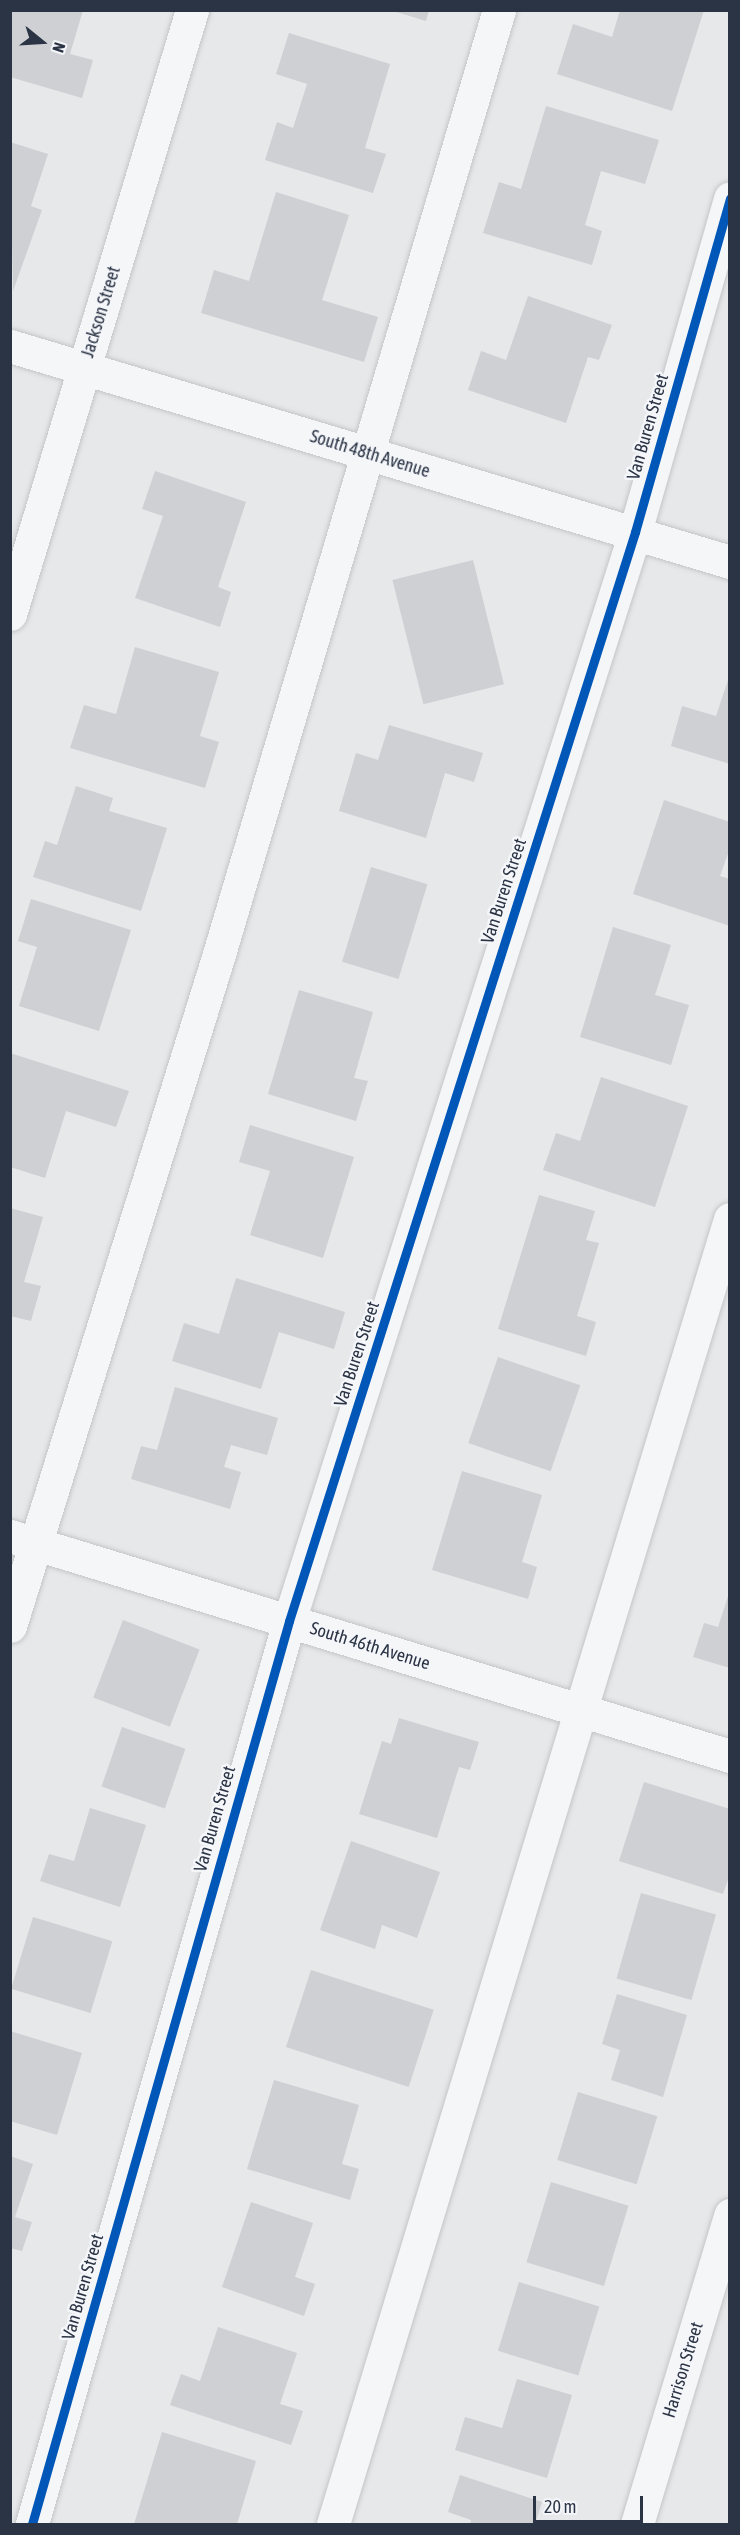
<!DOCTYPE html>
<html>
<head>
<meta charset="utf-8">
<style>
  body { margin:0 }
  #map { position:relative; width:740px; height:2535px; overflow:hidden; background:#e6e8ea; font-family:"Asap Condensed",sans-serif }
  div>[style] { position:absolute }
  .building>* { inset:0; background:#ced0d3; transform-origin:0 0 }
  .roads { filter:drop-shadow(0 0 2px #c4c6c8) drop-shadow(0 0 2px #c4c6c8) }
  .minor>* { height:33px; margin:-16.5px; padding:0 16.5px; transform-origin:16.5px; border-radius:16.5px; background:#f5f6f7 }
  .cycleway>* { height:9px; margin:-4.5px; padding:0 4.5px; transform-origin:4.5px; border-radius:4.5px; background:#0057b8 }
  span { translate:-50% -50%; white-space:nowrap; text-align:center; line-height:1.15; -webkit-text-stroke:5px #f4f6f9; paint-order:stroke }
  .street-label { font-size:18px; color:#2b3445 }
  .frame { position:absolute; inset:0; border:12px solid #2b3445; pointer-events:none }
  .north { position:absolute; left:12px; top:12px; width:60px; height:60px; -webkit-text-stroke:4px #f4f6f9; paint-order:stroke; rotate:108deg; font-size:16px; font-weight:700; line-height:24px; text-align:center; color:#2b3445 }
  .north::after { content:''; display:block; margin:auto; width:21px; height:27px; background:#2b3445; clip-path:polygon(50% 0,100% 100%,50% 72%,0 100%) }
  .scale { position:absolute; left:533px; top:2496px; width:110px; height:27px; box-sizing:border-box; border:3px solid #2b3445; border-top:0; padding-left:8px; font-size:18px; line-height:21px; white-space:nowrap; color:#2b3445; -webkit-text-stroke:4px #f4f6f9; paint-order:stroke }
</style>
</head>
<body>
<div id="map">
  <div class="building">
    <div style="clip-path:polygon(10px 10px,83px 10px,70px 54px,93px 60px,82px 98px,10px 77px)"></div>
    <div style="clip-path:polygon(390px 10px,429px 10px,426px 21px)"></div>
    <div style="clip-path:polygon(620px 10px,704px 10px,672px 111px,557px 74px,573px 24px,612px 37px)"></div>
    <div style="clip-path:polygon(289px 33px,390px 64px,365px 148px,386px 154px,373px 193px,265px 160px,277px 122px,293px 128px,307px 84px,276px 74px)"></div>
    <div style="clip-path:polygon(546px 106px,659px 140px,645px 184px,601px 171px,585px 225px,602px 231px,592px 265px,483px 233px,499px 182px,521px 189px)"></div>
    <div style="clip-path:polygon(10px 142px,48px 154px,31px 206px,42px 210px,13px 291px)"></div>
    <div style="clip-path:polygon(276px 192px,349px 215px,322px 300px,378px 317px,364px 362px,201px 313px,214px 270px,249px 281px)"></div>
    <div style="clip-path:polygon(528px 296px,612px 325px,599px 360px,588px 357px,566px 423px,468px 390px,481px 351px,506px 360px)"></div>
    <div style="clip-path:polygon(155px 471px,246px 502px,218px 587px,231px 592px,220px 627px,135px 598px,163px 516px,142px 509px)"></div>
    <div style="left:473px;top:560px;width:128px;height:83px;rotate:76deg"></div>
    <div style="clip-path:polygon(135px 647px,219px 672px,200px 736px,219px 742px,205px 788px,70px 748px,84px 705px,116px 714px)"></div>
    <div style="clip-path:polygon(730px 674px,730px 764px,671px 746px,682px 706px,716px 716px)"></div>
    <div style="clip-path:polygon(389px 725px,483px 753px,474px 782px,445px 773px,426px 838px,339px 811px,356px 753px,378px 760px)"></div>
    <div style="clip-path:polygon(76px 786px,113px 798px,109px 811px,167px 828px,141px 911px,33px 877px,45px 841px,57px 845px)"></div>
    <div style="clip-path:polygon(664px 800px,730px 822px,730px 848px,720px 876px,730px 879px,730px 926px,633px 894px)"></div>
    <div style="left:371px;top:867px;width:59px;height:99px;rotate:17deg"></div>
    <div style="clip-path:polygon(31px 899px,131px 930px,99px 1031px,19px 1006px,37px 947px,18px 941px)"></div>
    <div style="clip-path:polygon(613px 927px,671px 945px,655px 995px,689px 1005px,671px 1065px,580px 1037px)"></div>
    <div style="clip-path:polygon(299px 990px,373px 1012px,354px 1078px,368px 1081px,356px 1121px,268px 1094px)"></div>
    <div style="clip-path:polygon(10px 1053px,129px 1091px,116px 1127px,66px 1111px,45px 1178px,10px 1167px)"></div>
    <div style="clip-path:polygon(601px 1077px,688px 1106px,655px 1207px,543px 1170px,556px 1133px,580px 1141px)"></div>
    <div style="clip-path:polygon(250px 1125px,354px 1157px,323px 1258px,250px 1235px,270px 1171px,239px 1162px)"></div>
    <div style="clip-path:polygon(539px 1195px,595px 1211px,586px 1240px,599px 1243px,577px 1316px,596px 1322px,586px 1356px,498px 1329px)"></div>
    <div style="clip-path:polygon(10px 1208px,43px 1217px,24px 1282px,41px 1286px,31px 1321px,10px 1316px)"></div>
    <div style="clip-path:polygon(236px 1278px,345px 1312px,334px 1349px,279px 1332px,261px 1389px,172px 1361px,184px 1323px,219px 1334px)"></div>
    <div style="left:498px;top:1357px;width:87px;height:91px;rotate:19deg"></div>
    <div style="clip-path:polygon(175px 1387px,278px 1418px,267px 1455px,231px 1445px,224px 1467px,241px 1472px,230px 1509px,131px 1479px,141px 1446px,157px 1450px)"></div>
    <div style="clip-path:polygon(462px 1471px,542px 1495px,522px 1562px,537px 1567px,528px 1599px,432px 1570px)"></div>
    <div style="clip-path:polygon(730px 1590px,730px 1668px,693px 1657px,704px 1623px,718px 1627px)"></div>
    <div style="left:123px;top:1620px;width:82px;height:83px;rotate:21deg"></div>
    <div style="clip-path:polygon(399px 1718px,479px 1742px,470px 1770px,459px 1767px,437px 1838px,359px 1814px,382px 1741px,391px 1744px)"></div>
    <div style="left:122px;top:1727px;width:67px;height:63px;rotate:19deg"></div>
    <div style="clip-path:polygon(644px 1782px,730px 1809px,730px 1874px,723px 1894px,619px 1861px)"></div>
    <div style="clip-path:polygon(90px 1808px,146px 1825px,120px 1907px,40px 1881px,49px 1854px,74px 1861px)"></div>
    <div style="clip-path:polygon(351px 1841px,440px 1872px,417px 1938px,382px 1925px,375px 1949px,320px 1930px)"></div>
    <div style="left:641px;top:1893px;width:78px;height:89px;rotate:16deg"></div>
    <div style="left:33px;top:1917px;width:83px;height:75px;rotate:17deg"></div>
    <div style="left:311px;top:1970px;width:129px;height:81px;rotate:18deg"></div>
    <div style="clip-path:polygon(617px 1994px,687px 2015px,663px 2097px,611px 2080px,620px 2050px,602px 2044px)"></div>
    <div style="clip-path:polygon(10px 2031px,82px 2053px,57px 2135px,10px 2121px)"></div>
    <div style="clip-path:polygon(274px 2080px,359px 2105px,342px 2164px,359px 2169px,350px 2200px,247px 2169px)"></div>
    <div style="left:578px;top:2092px;width:83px;height:71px;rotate:17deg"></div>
    <div style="clip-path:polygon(10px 2156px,33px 2164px,15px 2217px,32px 2222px,22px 2251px,10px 2248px)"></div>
    <div style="left:551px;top:2182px;width:81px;height:84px;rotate:17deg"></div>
    <div style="clip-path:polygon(251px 2202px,313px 2223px,295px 2277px,315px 2284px,304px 2316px,222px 2287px)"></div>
    <div style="left:519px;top:2282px;width:84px;height:72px;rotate:17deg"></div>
    <div style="clip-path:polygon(218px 2327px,297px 2353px,280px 2404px,303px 2411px,291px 2445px,170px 2405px,181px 2374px,200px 2381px)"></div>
    <div style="clip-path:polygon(517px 2379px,572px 2395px,547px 2478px,455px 2450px,465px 2417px,502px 2428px)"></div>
    <div style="clip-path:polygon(162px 2432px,256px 2461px,237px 2524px,134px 2524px)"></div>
    <div style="clip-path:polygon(460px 2475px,542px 2502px,535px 2524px,470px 2524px,471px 2520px,448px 2512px)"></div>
  </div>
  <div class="roads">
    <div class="minor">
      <div style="left:10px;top:346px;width:752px;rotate:16.7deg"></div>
      <div style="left:10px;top:614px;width:631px;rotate:-73.23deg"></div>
      <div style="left:10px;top:1536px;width:753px;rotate:16.99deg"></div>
      <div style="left:10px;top:1626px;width:704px;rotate:-72.72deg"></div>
      <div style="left:219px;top:954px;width:985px;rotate:-73.48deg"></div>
      <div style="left:32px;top:2524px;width:939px;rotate:-74.11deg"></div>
      <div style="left:289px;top:1621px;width:1143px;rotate:-72.37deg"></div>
      <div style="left:635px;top:532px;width:347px;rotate:-74.1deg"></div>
      <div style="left:333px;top:2524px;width:1364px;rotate:-73.08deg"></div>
      <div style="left:637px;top:2524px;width:323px;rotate:-73.2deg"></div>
    </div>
  </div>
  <div class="cycleway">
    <div style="left:32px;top:2524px;width:939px;rotate:-74.11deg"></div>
    <div style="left:289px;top:1621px;width:1143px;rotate:-72.37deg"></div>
    <div style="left:635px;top:532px;width:347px;rotate:-74.1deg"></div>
  </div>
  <div class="street-label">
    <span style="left:101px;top:312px;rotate:-73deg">Jackson Street</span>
    <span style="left:648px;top:427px;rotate:-74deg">Van Buren Street</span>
    <span style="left:370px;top:454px;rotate:17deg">South 48th Avenue</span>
    <span style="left:504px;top:891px;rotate:-72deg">Van Buren Street</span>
    <span style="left:357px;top:1354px;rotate:-72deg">Van Buren Street</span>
    <span style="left:370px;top:1646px;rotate:17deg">South 46th Avenue</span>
    <span style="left:215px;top:1819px;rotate:-74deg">Van Buren Street</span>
    <span style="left:83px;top:2287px;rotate:-74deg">Van Buren Street</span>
    <span style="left:683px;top:2370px;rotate:-73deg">Harrison Street</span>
  </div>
  <div class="frame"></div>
  <div class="north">N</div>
  <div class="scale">20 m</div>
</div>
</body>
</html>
